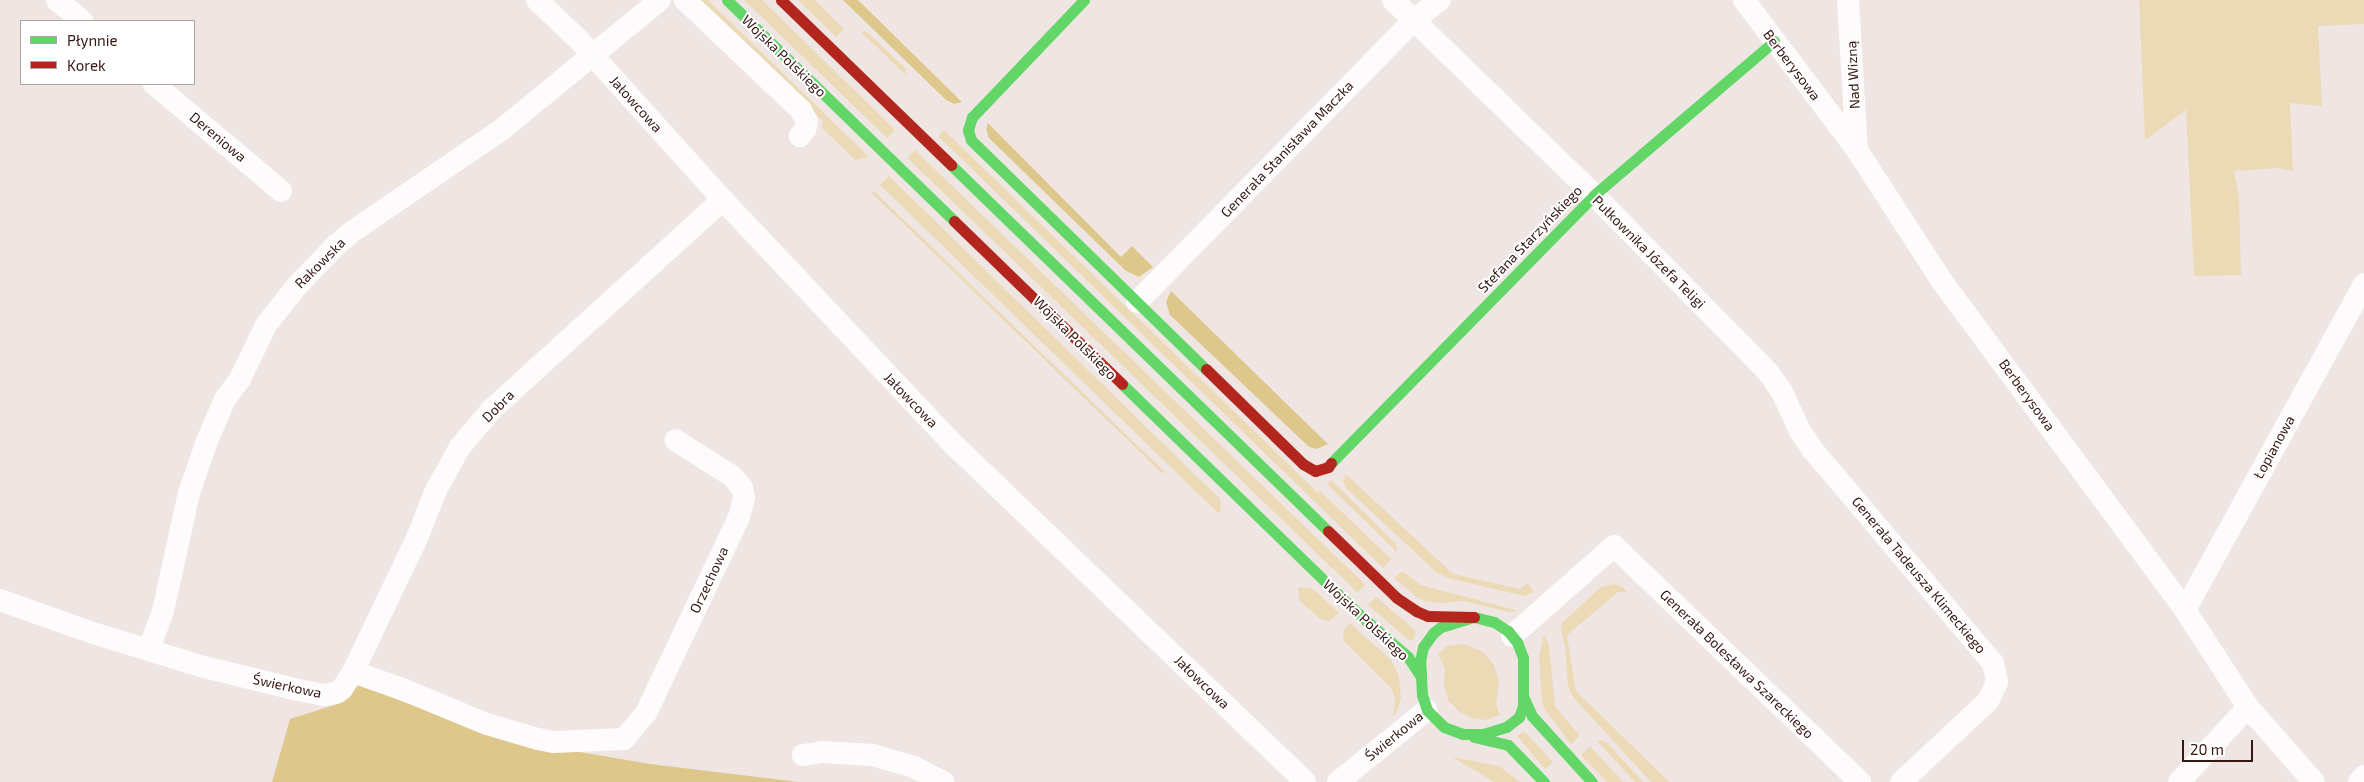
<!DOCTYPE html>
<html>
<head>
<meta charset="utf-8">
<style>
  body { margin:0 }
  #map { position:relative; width:2364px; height:782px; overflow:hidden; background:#efe6e4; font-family:"Exo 2",sans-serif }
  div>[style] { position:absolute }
  .green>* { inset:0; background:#ebdab5; transform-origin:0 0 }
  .forest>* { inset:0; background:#ddc78b }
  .street>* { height:22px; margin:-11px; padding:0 11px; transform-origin:11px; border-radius:11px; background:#fdfbfb }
  .fast>* { height:11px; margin:-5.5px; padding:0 5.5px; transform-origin:5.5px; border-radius:5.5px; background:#63d668 }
  .jam>* { height:11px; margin:-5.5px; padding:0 5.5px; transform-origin:5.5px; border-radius:5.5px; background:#b3261e }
  span { translate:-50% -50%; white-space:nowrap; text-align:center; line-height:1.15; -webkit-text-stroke:4px #fff; paint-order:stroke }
  .street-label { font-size:14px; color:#361812 }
  .legend { position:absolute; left:20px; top:20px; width:175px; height:65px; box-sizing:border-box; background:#fff; border:1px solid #afa3a0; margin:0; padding:6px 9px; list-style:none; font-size:15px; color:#361812 }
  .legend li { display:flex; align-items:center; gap:10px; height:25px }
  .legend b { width:25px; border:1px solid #afa3a0 }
  .scale { position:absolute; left:2182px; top:740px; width:71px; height:22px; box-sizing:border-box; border:2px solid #361812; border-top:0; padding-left:6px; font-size:15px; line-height:18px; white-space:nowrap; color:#361812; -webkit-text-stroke:4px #fff; paint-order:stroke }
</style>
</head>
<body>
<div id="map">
  <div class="green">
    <div style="clip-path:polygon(700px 0,708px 0,869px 157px,855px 160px,822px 128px,823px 121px)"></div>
    <div style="clip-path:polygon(744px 0,762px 0,895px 130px,887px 138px)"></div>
    <div style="clip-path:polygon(798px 0,815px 0,844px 29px,836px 37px)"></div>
    <div style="clip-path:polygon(2139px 0,2364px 0,2364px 24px,2318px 26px,2322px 106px,2290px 103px,2293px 171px,2278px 168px,2234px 171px,2239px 197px,2241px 275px,2194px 276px,2186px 110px,2145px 140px)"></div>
    <div style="clip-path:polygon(866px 31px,905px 68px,907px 76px,861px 32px)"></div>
    <div style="clip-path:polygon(944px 130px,1318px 493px,1320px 491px,1391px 559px,1383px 568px,938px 136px)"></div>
    <div style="left:915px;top:150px;width:626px;height:11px;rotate:44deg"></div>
    <div style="clip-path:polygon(889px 176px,1220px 499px,1221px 512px,1217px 512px,880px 185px)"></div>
    <div style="left:874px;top:191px;width:404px;height:3px;rotate:44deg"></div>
    <div style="clip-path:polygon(1346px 474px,1453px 574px,1520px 589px,1528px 583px,1534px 592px,1524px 596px,1448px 578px,1436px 572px,1345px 487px,1343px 481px)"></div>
    <div style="clip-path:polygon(1331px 480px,1395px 543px,1398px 553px,1327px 484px)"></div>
    <div style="clip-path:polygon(1402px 571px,1421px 585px,1519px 611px,1508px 612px,1464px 601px,1441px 603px,1425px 601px,1418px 598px,1394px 578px)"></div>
    <div style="clip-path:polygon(1614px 584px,1621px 586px,1628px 592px,1618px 592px,1567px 635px,1576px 691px,1669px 782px,1651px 782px,1573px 697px,1568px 687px,1565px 646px,1561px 630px,1562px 623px,1601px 587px)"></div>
    <div style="clip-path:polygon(1298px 587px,1313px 589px,1339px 613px,1329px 621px,1320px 619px,1299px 600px)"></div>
    <div style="clip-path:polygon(1376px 597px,1414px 629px,1416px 634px,1412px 640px,1409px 640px,1368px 605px)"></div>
    <div style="clip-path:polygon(1350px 623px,1391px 660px,1399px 677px,1401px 698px,1398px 709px,1393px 717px,1395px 698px,1391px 688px,1343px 640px,1344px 630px)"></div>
    <div style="clip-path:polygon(1544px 634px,1549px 645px,1555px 706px,1580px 736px,1571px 744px,1545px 710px,1542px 702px,1539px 657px)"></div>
    <div style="clip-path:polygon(1464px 644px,1483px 652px,1494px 665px,1499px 681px,1496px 705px,1500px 715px,1486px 720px,1471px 718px,1460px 712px,1448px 700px,1444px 685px,1445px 668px,1438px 654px,1447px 646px)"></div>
    <div style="clip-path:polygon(1524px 731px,1553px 762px,1545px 769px,1517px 736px)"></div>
    <div style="clip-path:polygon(1601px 740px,1607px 743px,1643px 782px,1635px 782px,1597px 741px)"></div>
    <div style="clip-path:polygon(1590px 746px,1623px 782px,1607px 782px,1581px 755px)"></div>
    <div style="clip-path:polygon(1452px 757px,1499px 766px,1520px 782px,1494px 782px)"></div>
  </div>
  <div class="forest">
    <div style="clip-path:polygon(843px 0,858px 0,962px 102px,954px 104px,946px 100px)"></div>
    <div style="clip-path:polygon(988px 123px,1121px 257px,1132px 246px,1153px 267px,1139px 277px,1126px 271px,989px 138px,986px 129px)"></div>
    <div style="clip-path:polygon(1171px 291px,1258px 376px,1328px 444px,1317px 449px,1309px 447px,1170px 315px,1166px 302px)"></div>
    <div style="clip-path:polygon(358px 685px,504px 739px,650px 764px,798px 782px,272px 782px,290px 719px,344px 702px)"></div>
  </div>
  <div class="street">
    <div style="left:57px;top:0;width:33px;rotate:40deg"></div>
    <div style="left:537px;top:0;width:57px;rotate:43.6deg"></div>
    <div style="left:578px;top:39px;width:217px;rotate:48deg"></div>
    <div style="left:723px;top:200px;width:334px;rotate:46.7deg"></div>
    <div style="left:952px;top:443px;width:489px;rotate:43.8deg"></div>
    <div style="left:685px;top:0;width:160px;rotate:43.5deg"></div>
    <div style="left:801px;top:110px;width:13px;rotate:63deg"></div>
    <div style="left:807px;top:122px;width:8px;rotate:104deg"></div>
    <div style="left:805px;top:130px;width:8px;rotate:130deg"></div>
    <div style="left:1393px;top:0;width:280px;rotate:44.1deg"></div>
    <div style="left:1594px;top:195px;width:248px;rotate:45.5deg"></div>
    <div style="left:1768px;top:372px;width:24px;rotate:55deg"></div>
    <div style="left:1782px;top:392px;width:43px;rotate:65.2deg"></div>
    <div style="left:1800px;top:431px;width:22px;rotate:56deg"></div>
    <div style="left:1812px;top:449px;width:280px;rotate:49.8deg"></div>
    <div style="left:1993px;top:663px;width:19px;rotate:78deg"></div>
    <div style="left:1997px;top:682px;width:21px;rotate:115deg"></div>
    <div style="left:1988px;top:701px;width:119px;rotate:137deg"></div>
    <div style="left:1744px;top:0;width:188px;rotate:53deg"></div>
    <div style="left:1857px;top:150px;width:155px;rotate:57.1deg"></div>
    <div style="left:1941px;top:280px;width:410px;rotate:53.5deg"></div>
    <div style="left:2185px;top:610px;width:116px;rotate:57deg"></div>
    <div style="left:2248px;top:707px;width:100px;rotate:48.7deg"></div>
    <div style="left:1848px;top:0;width:150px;rotate:86.6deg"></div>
    <div style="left:154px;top:84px;width:166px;rotate:40.1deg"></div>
    <div style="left:1137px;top:302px;width:395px;rotate:-45.5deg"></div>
    <div style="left:1414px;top:20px;width:33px;rotate:-38deg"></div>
    <div style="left:0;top:600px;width:99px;rotate:19.5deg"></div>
    <div style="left:93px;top:633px;width:116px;rotate:17deg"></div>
    <div style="left:204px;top:667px;width:97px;rotate:13.7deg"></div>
    <div style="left:298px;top:690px;width:26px;rotate:11deg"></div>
    <div style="left:324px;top:695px;width:11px;rotate:-10deg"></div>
    <div style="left:335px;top:693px;width:8px;rotate:-30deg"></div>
    <div style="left:342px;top:689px;width:20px;rotate:-57deg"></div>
    <div style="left:353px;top:672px;width:148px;rotate:-64.5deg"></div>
    <div style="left:417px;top:538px;width:52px;rotate:-68.4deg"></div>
    <div style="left:436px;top:490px;width:49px;rotate:-60.8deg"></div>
    <div style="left:460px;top:447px;width:48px;rotate:-50deg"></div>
    <div style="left:491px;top:410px;width:313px;rotate:-42.2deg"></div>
    <div style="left:2185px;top:610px;width:372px;rotate:-61.2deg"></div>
    <div style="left:1512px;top:636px;width:136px;rotate:-41.4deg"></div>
    <div style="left:1614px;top:546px;width:341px;rotate:43.8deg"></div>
    <div style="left:149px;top:649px;width:40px;rotate:-69.8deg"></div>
    <div style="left:163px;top:611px;width:121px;rotate:-77.6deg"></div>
    <div style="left:189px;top:493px;width:55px;rotate:-70.9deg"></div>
    <div style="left:207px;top:441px;width:46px;rotate:-66.8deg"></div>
    <div style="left:225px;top:399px;width:25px;rotate:-53deg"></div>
    <div style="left:240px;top:379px;width:60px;rotate:-64.3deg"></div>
    <div style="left:266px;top:325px;width:48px;rotate:-51.7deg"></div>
    <div style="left:296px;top:287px;width:57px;rotate:-46.4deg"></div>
    <div style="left:335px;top:246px;width:23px;rotate:-40deg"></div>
    <div style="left:353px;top:231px;width:179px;rotate:-34.3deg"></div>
    <div style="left:501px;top:130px;width:205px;rotate:-39.3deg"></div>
    <div style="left:353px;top:672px;width:52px;rotate:19.1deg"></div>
    <div style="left:402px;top:689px;width:92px;rotate:22.4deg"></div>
    <div style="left:487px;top:724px;width:53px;rotate:16.4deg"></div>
    <div style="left:538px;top:739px;width:15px;rotate:11deg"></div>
    <div style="left:553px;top:742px;width:71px;rotate:-2.4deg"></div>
    <div style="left:624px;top:739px;width:34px;rotate:-50deg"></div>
    <div style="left:646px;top:713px;width:217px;rotate:-64.6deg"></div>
    <div style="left:739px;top:517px;width:20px;rotate:-75deg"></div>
    <div style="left:744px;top:498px;width:10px;rotate:-101deg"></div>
    <div style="left:742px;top:488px;width:16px;rotate:-130deg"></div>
    <div style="left:732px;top:476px;width:67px;rotate:-147.7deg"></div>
    <div style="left:803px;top:755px;width:19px;rotate:-9deg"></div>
    <div style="left:822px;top:752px;width:51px;rotate:3.4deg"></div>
    <div style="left:873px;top:755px;width:43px;rotate:16.3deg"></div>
    <div style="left:914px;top:767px;width:33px;rotate:27deg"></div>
    <div style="left:1338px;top:782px;width:114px;rotate:-39deg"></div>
    <div style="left:2179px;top:782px;width:102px;rotate:-47.4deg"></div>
    <div style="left:2359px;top:782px;width:8px;rotate:-50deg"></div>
  </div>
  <div class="fast">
    <div style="left:727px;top:0;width:317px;rotate:44.2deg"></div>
    <div style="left:1084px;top:0;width:162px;rotate:133.7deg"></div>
    <div style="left:972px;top:117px;width:14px;rotate:107deg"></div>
    <div style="left:968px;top:130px;width:10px;rotate:73deg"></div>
    <div style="left:971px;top:140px;width:328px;rotate:44.3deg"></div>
    <div style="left:951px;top:165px;width:525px;rotate:44.15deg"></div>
    <div style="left:1122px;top:384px;width:322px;rotate:44.2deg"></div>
    <div style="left:1353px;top:609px;width:73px;rotate:41.1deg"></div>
    <div style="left:1408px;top:657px;width:24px;rotate:57deg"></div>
    <div style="left:1331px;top:463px;width:375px;rotate:-45.5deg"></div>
    <div style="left:1594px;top:195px;width:237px;rotate:-40.5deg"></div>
    <div style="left:1474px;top:617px;width:21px;rotate:14deg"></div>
    <div style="left:1494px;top:622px;width:17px;rotate:33deg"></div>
    <div style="left:1508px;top:631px;width:14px;rotate:51deg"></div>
    <div style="left:1517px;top:642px;width:17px;rotate:69deg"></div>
    <div style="left:1523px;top:658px;width:48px;rotate:90deg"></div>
    <div style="left:1523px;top:706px;width:12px;rotate:110deg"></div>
    <div style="left:1519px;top:717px;width:16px;rotate:142deg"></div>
    <div style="left:1506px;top:727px;width:24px;rotate:163deg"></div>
    <div style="left:1483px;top:734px;width:20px;rotate:180deg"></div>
    <div style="left:1463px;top:734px;width:20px;rotate:-160deg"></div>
    <div style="left:1444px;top:727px;width:24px;rotate:-135deg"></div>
    <div style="left:1427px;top:710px;width:16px;rotate:-108deg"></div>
    <div style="left:1422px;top:695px;width:34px;rotate:-93deg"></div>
    <div style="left:1420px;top:661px;width:14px;rotate:-78deg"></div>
    <div style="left:1423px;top:647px;width:17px;rotate:-54deg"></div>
    <div style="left:1433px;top:633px;width:10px;rotate:-37deg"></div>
    <div style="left:1441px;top:627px;width:34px;rotate:-17deg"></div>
    <div style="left:1523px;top:696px;width:22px;rotate:66deg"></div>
    <div style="left:1532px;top:716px;width:89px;rotate:47.7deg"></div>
    <div style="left:1474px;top:737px;width:35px;rotate:13deg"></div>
    <div style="left:1508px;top:745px;width:52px;rotate:45.8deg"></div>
  </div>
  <div class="jam">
    <div style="left:781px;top:0;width:237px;rotate:44.1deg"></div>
    <div style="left:954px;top:221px;width:234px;rotate:44.1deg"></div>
    <div style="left:1206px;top:369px;width:136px;rotate:44.4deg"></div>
    <div style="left:1303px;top:464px;width:14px;rotate:30deg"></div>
    <div style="left:1315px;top:471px;width:14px;rotate:-17deg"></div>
    <div style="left:1328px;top:467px;width:5px;rotate:-53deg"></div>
    <div style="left:1328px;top:531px;width:96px;rotate:44.2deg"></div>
    <div style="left:1397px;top:598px;width:23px;rotate:34deg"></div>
    <div style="left:1416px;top:611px;width:13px;rotate:23deg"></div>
    <div style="left:1428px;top:616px;width:46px;rotate:1.2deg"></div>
  </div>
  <div class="street-label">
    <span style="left:784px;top:56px;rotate:44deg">Wojska Polskiego</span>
    <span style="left:1792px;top:65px;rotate:53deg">Berberysowa</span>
    <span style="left:1853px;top:75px;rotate:-93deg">Nad Wizną</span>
    <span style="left:636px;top:104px;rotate:48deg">Jałowcowa</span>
    <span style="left:218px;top:137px;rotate:40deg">Dereniowa</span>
    <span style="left:1287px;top:149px;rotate:-46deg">Generała Stanisława Maczka</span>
    <span style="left:1530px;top:239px;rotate:-46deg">Stefana Starzyńskiego</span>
    <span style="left:1649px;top:252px;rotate:45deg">Pułkownika Józefa Teligi</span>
    <span style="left:320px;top:263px;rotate:-45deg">Rakowska</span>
    <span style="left:1075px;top:338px;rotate:45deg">Wojska Polskiego</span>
    <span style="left:2027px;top:395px;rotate:54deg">Berberysowa</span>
    <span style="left:911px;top:400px;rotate:46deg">Jałowcowa</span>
    <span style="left:498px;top:406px;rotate:-45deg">Dobra</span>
    <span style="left:2274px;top:447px;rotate:-61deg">Łopianowa</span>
    <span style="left:1919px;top:575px;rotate:50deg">Generała Tadeusza Klimeckiego</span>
    <span style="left:709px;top:580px;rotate:-65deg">Orzechowa</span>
    <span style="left:1366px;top:620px;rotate:43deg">Wojska Polskiego</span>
    <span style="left:1737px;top:664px;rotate:44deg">Generała Bolesława Szareckiego</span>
    <span style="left:1202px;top:682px;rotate:44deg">Jałowcowa</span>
    <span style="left:287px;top:686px;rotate:12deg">Świerkowa</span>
    <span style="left:1394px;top:736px;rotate:-39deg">Świerkowa</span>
  </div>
  <ul class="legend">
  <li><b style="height:6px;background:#63d668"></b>Płynnie</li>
  <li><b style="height:6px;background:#b3261e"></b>Korek</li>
  </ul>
  <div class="scale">20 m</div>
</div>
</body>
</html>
